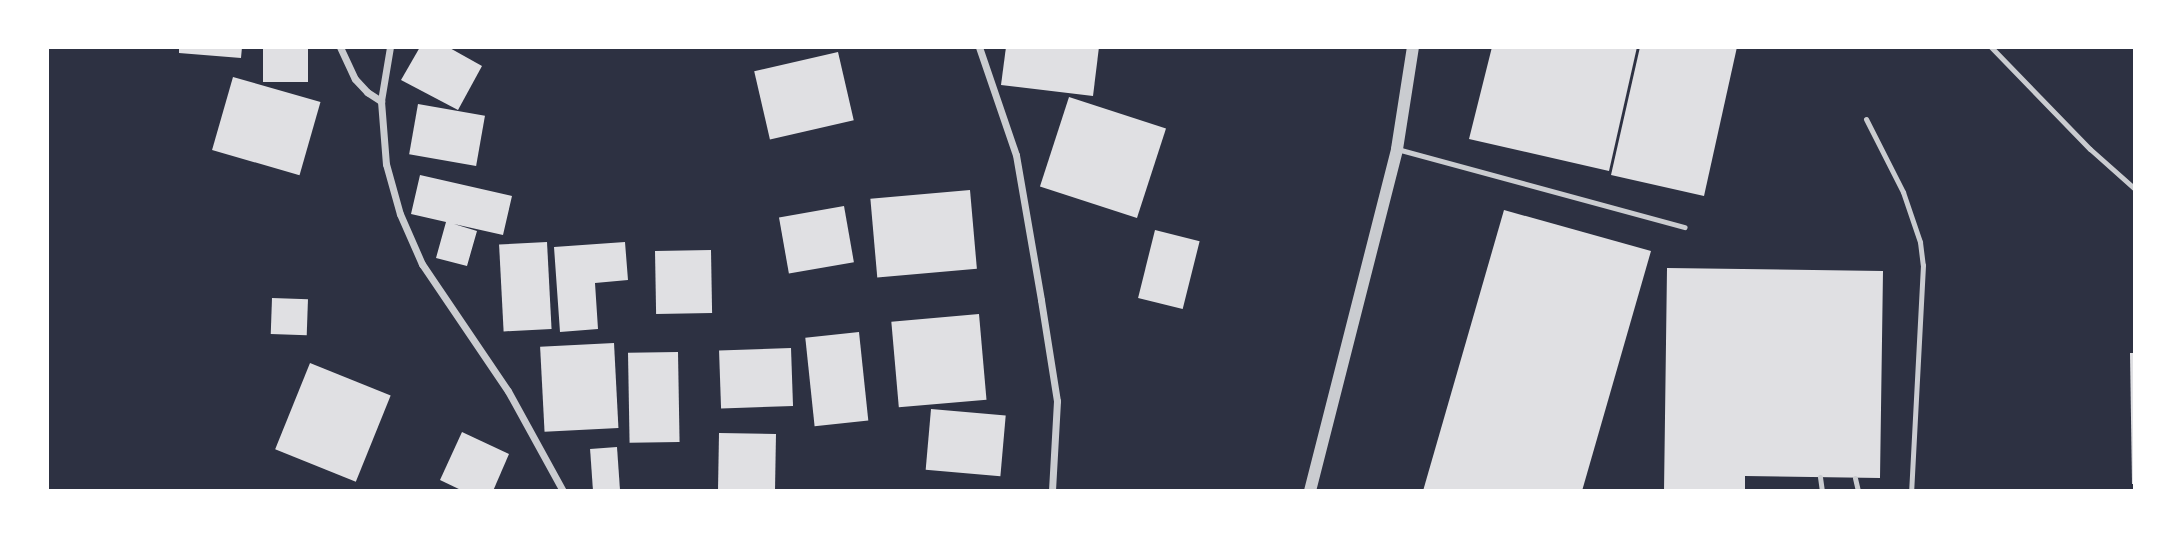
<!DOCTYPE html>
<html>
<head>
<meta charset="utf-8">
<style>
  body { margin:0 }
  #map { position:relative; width:2182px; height:538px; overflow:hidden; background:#2d3142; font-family:Overpass,sans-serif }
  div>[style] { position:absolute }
  .building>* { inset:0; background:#e0e0e3; transform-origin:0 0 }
  .service>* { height:5px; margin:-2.5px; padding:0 2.5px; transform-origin:2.5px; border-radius:2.5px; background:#caccd0 }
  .minor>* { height:7px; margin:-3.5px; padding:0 3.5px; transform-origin:3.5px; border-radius:3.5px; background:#caccd0 }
  .tertiary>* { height:12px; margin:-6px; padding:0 6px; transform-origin:6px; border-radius:6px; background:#caccd0 }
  span { translate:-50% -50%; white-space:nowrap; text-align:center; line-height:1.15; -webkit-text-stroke:5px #fff; paint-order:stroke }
  .frame { position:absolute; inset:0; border:49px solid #fff; pointer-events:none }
</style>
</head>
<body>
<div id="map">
  <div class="building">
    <div style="clip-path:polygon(179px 47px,242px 47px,241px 58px,179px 53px)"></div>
    <div style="left:263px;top:47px;width:45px;height:35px"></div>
    <div style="clip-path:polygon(420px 47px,448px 47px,482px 66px,458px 110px,401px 80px)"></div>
    <div style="clip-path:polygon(1006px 47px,1099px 47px,1093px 96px,1001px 85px)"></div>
    <div style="clip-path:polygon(1492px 47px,1637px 47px,1609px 171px,1469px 139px)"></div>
    <div style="clip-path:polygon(1640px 47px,1737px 47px,1704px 196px,1611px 175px)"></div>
    <div style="left:838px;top:52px;width:70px;height:86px;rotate:77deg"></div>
    <div style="left:233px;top:77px;width:91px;height:76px;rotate:16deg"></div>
    <div style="left:1069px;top:97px;width:102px;height:94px;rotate:18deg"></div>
    <div style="left:418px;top:104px;width:68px;height:51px;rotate:10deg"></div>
    <div style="clip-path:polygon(420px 175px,512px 196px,503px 235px,454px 224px,477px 231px,467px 266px,436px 258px,446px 222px,411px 214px)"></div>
    <div style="left:970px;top:190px;width:79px;height:100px;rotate:85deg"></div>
    <div style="left:844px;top:206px;width:57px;height:66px;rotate:80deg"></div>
    <div style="clip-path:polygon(1504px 210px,1651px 251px,1582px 491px,1423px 491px)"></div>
    <div style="left:1155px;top:230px;width:46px;height:70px;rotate:14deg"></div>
    <div style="left:547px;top:242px;width:87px;height:48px;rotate:87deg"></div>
    <div style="clip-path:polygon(625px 242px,628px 280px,595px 283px,598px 329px,560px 332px,554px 247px)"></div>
    <div style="left:711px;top:250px;width:63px;height:56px;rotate:89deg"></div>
    <div style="clip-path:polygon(1667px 268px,1883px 271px,1880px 478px,1745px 476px,1745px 491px,1664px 491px)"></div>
    <div style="left:272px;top:298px;width:36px;height:36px;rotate:2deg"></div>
    <div style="left:979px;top:314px;width:86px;height:88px;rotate:85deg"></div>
    <div style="left:859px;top:332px;width:89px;height:54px;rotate:84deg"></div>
    <div style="left:614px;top:343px;width:85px;height:74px;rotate:87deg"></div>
    <div style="left:791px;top:348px;width:58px;height:72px;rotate:88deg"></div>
    <div style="left:678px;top:352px;width:90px;height:50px;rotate:89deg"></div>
    <div style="clip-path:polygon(2130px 353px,2135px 353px,2135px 484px,2132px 484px)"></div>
    <div style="left:310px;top:363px;width:87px;height:93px;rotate:22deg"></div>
    <div style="left:931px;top:409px;width:75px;height:61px;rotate:5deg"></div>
    <div style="clip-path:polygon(462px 432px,509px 454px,493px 491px,463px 491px,440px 480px)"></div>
    <div style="left:719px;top:433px;width:57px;height:58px;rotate:1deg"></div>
    <div style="left:617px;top:447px;width:44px;height:27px;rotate:86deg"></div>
  </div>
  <div class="service">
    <div style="left:1991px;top:47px;width:142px;rotate:45.9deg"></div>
    <div style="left:2090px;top:149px;width:60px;rotate:41.6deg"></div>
    <div style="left:1866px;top:119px;width:82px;rotate:63.1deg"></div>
    <div style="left:1903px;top:192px;width:53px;rotate:71.2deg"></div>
    <div style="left:1920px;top:242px;width:23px;rotate:83deg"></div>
    <div style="left:1923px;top:265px;width:226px;rotate:93deg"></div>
    <div style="left:1397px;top:149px;width:298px;rotate:15.2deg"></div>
    <div style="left:1820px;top:477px;width:14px;rotate:82deg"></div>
    <div style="left:1855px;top:478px;width:13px;rotate:77deg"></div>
  </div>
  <div class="minor">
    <div style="left:340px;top:47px;width:35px;rotate:65deg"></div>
    <div style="left:355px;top:79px;width:18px;rotate:47deg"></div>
    <div style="left:367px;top:92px;width:17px;rotate:33deg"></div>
    <div style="left:390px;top:47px;width:55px;rotate:99.5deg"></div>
    <div style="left:381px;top:101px;width:63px;rotate:85.5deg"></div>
    <div style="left:386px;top:164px;width:52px;rotate:74.4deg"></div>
    <div style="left:400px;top:214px;width:55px;rotate:66.3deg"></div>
    <div style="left:422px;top:264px;width:153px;rotate:55.9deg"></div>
    <div style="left:508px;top:391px;width:114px;rotate:61.2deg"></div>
    <div style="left:979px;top:47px;width:114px;rotate:71.1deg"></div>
    <div style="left:1016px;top:155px;width:147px;rotate:80.2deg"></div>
    <div style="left:1041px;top:300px;width:102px;rotate:81deg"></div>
    <div style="left:1057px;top:401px;width:90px;rotate:93.2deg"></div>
  </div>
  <div class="tertiary">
    <div style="left:1310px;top:491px;width:353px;rotate:-75.7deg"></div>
    <div style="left:1397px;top:149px;width:103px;rotate:-81.1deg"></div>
  </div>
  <div class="frame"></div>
</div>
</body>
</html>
